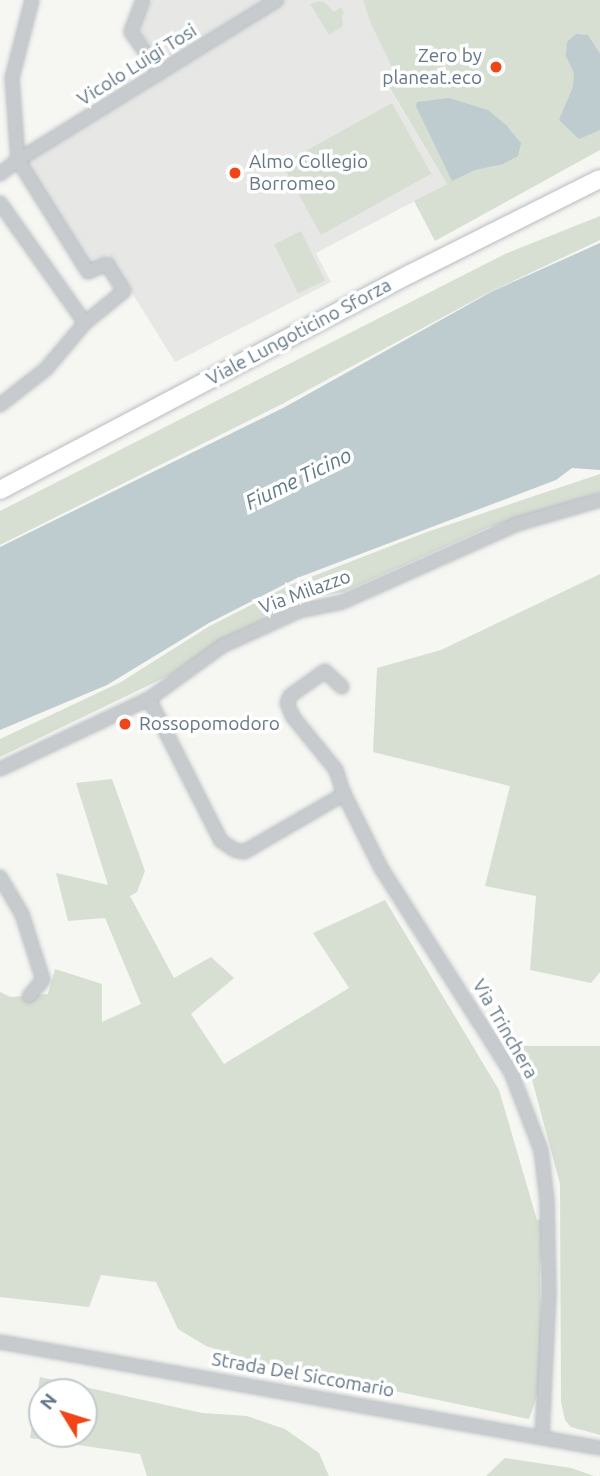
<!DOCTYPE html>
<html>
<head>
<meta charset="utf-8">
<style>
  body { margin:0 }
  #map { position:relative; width:600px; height:1476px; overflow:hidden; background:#f6f6f2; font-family:Ubuntu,sans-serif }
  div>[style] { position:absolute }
  .built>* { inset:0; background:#e7e8e6 }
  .green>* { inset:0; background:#d7dfd3; transform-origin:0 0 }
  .water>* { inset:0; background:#becbcf }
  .roads { filter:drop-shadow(0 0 2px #b7bdc1) drop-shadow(0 0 2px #b7bdc1) }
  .minor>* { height:12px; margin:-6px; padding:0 6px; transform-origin:6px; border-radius:6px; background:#c8cbce }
  .secondary>* { height:18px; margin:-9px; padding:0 9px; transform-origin:9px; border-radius:9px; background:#fff }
  .dots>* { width:19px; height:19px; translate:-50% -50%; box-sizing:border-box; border:4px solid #fff; border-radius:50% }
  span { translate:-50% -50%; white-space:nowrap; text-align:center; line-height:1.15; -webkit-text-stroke:7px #fff; paint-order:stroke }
  .poi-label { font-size:19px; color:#637786 }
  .right { translate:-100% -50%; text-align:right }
  .left { translate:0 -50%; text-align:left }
  .street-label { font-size:19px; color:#637786 }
  .water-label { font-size:21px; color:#5e7a83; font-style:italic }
  .north { position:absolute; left:28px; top:1378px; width:70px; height:70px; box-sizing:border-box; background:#fff; border:2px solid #c1c9cf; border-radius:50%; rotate:308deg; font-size:19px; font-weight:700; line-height:28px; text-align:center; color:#637786 }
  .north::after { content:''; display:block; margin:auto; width:24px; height:32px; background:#f14517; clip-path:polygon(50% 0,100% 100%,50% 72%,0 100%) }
</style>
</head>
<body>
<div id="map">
  <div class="built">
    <div style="clip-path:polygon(152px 0,266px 0,168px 61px,140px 34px,141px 20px)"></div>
    <div style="clip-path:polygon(284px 0,363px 0,370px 22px,398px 80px,388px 86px,447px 184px,316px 253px,331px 282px,175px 362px,108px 254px,89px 267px,22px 162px)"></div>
  </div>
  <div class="green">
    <div style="clip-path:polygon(363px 0,600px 0,600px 150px,435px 241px,414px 201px,447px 184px,388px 85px,398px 80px,370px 22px)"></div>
    <div style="clip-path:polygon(319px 1px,325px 3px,334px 12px,341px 7px,344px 12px,342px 16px,343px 26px,329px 35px,310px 4px)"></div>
    <div style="left:392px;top:103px;width:81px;height:126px;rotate:61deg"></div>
    <div style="clip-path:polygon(600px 216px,600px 240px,484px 295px,282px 404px,0 545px,0 511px,505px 254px)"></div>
    <div style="left:301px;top:231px;width:55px;height:30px;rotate:64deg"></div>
    <div style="clip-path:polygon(600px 474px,600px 493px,487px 528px,344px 592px,305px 599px,223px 640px,170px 675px,0 757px,0 739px,121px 682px,208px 627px,290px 585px,427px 532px)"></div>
    <div style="clip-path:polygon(600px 574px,600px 972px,591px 983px,530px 970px,536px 896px,485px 886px,510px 786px,373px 752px,377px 668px,441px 650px)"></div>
    <div style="clip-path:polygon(112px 779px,145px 871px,137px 892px,130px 896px,174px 978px,211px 957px,234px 978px,191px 1014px,224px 1064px,349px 988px,313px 933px,385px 900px,499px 1090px,537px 1220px,543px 1219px,540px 1277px,542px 1334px,538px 1393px,529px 1419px,260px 1363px,206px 1346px,178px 1329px,156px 1282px,101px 1275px,89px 1307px,0 1297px,0 992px,11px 997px,48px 994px,55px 969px,102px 984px,102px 1022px,141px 1004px,105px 918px,68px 921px,56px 873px,108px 885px,76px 783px)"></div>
    <div style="clip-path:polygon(523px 1046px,600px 1046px,600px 1435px,571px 1427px,565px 1420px,561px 1402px,560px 1184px)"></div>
    <div style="clip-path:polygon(evenodd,40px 1377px,202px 1413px,247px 1416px,285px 1429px,319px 1453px,329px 1476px,147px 1476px,140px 1454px,30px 1438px,40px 1377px,42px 1392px,84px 1392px,84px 1434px,42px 1434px,42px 1392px)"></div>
    <div style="clip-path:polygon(505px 1458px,571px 1468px,594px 1476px,486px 1476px)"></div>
  </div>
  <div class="water">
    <div style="clip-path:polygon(576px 34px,588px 35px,600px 54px,600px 130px,579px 139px,559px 120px,573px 87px,574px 73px,566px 56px,567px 42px)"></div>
    <div style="clip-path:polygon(449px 98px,488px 110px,506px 125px,521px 143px,518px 156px,503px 164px,475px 170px,452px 181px,416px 106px,417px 102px)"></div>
    <div style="clip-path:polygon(600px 243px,600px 470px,572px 468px,556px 480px,297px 578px,209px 623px,107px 685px,0 730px,0 547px,285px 407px,491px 292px)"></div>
  </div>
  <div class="roads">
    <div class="minor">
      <div style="left:32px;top:0;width:81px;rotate:104.4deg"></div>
      <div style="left:12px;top:78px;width:82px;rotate:85.8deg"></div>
      <div style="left:18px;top:160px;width:304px;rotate:-31.7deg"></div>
      <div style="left:143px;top:0;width:34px;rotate:111deg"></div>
      <div style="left:131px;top:32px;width:50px;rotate:54.7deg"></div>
      <div style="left:0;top:174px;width:23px;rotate:-38deg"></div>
      <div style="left:18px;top:160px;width:132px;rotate:58deg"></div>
      <div style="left:88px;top:272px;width:21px;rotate:-23deg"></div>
      <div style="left:107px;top:264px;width:32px;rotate:58deg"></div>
      <div style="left:124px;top:291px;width:50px;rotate:140.6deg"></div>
      <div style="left:85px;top:323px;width:147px;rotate:-125.3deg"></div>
      <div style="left:0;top:405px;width:58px;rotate:-38deg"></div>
      <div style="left:46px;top:369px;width:60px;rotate:-49.7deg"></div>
      <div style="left:342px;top:687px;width:23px;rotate:-137deg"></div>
      <div style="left:325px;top:671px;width:43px;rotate:144.5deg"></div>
      <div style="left:290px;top:696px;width:8px;rotate:113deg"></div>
      <div style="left:287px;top:703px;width:15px;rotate:67deg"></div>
      <div style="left:293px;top:717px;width:68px;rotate:50.9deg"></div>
      <div style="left:336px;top:770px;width:25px;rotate:72deg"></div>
      <div style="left:149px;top:699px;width:159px;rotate:63.1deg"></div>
      <div style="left:221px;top:841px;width:17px;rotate:33deg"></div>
      <div style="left:235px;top:850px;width:9px;rotate:13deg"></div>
      <div style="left:244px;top:852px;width:116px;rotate:-30.1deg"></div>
      <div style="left:344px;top:794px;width:83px;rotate:63.4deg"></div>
      <div style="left:381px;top:868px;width:242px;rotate:57.5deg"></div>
      <div style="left:511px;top:1072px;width:84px;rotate:69deg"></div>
      <div style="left:541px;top:1150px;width:50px;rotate:83.2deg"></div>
      <div style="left:547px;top:1200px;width:94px;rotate:88.8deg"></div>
      <div style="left:549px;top:1294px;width:142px;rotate:92.8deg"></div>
      <div style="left:0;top:769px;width:165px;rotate:-25.2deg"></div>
      <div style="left:149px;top:699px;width:90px;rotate:-36deg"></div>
      <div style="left:222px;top:646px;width:85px;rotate:-24.4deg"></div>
      <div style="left:299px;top:611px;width:44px;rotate:-11.8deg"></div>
      <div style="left:342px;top:602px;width:192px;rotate:-24deg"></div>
      <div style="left:517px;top:524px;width:86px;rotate:-16.1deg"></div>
      <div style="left:0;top:877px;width:43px;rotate:59.3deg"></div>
      <div style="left:22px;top:914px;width:69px;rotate:72.3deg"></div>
      <div style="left:43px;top:980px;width:21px;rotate:131deg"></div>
      <div style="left:0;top:1342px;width:609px;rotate:10.02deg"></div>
    </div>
    <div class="secondary">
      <div style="left:0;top:490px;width:463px;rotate:-27.8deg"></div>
      <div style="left:410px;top:274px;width:212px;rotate:-26.6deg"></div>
    </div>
  </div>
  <div class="dots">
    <div style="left:496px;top:67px;background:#f14517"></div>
    <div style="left:235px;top:173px;background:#f14517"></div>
    <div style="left:125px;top:724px;background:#f14517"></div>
  </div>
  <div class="poi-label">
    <span class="right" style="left:482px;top:67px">Zero by<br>planeat.eco</span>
    <span class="left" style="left:249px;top:173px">Almo Collegio<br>Borromeo</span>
    <span class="left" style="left:139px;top:724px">Rossopomodoro</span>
  </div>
  <div class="street-label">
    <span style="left:137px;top:65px;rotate:-32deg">Vicolo Luigi Tosi</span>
    <span style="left:299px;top:332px;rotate:-28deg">Viale Lungoticino Sforza</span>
    <span style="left:305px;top:592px;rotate:-20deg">Via Milazzo</span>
    <span style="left:505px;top:1029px;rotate:60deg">Via Trinchera</span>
    <span style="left:303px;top:1375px;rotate:10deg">Strada Del Siccomario</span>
  </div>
  <div class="water-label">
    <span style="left:298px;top:478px;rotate:-26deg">Fiume Ticino</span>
  </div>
  <div class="north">N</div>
</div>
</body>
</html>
